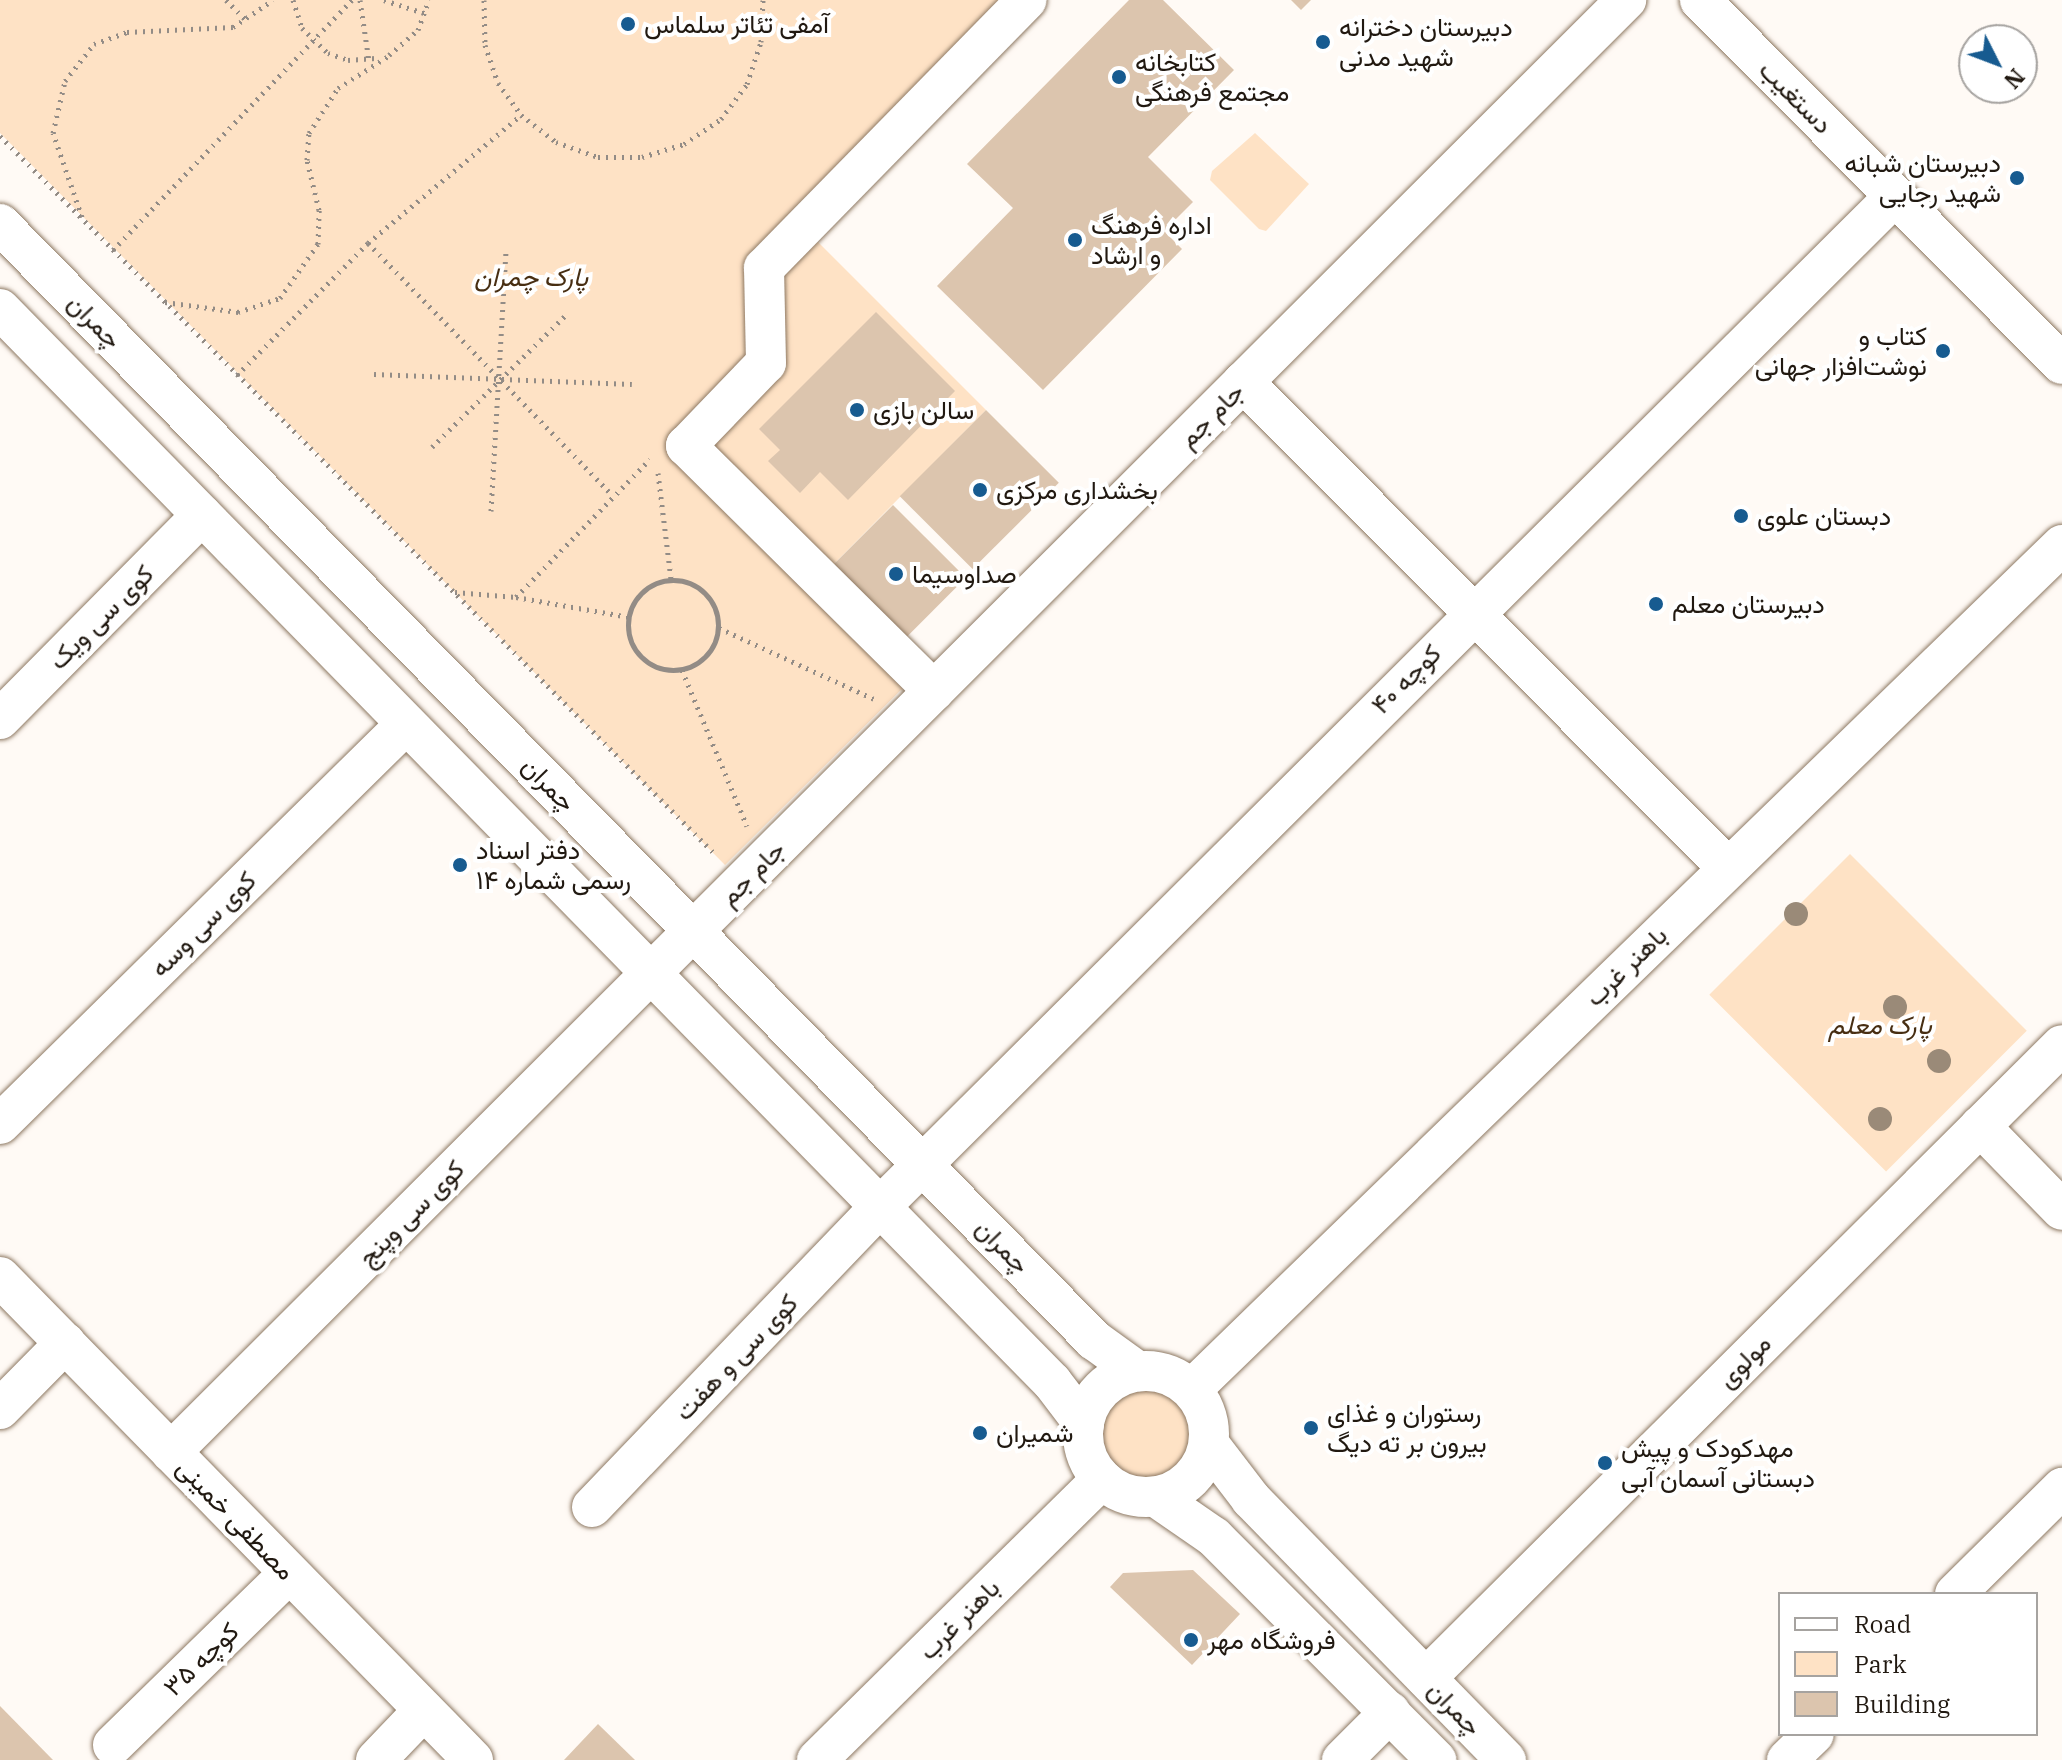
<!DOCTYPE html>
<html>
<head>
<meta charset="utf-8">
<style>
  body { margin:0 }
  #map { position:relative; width:2062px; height:1760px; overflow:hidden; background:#fffaf5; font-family:"IBM Plex Serif",Vazirmatn,serif }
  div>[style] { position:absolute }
  .green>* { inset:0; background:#fee2c5; transform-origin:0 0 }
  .round { border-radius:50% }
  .building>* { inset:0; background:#dcc5ae; transform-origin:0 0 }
  .path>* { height:5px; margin-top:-2.5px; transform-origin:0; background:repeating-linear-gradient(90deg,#938c86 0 2px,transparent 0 8px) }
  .path>.ring { margin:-2.5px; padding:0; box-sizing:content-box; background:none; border:5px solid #938c86; border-radius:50% }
  .roads { filter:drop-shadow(0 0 2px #8e7963) drop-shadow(0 0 2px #8e7963) }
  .minor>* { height:40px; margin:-20px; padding:0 20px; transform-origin:20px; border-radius:20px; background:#fff }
  .minor>.ring { margin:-20px; padding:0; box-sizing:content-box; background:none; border:40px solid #fff; border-radius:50% }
  .trees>* { width:24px; height:24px; margin:-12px; border-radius:50%; background:#9a8a78 }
  .dots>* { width:22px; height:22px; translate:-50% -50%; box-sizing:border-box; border:4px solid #fff; border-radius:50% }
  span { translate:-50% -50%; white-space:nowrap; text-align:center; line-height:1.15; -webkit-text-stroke:8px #fff; paint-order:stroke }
  .poi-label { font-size:26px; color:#211911 }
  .left { translate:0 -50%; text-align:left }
  .right { translate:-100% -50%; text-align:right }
  .street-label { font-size:26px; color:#211911 }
  .park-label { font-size:26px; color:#472e12; font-style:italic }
  .legend { position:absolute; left:1778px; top:1592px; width:260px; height:144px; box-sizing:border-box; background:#fff; border:2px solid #a6a3a0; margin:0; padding:10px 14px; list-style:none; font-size:24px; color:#211911 }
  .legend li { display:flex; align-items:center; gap:16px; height:40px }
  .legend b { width:40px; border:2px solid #a6a3a0 }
  .north { position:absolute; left:1958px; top:24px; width:80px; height:80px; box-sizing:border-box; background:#fff; border:2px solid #a6a3a0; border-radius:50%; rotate:132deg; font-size:22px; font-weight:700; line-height:32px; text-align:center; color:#211911 }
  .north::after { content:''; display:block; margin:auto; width:28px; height:36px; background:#175b90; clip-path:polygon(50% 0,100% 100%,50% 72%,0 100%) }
</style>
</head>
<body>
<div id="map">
  <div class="green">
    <div style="clip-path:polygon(0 0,1028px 0,803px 227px,986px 410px,823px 575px,921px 670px,725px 865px,0 133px)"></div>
    <div style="clip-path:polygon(1255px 133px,1309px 184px,1266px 231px,1259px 229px,1210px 180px,1212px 171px)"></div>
    <div style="left:1850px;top:854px;width:250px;height:199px;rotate:45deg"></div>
    <div class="round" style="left:1103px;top:1390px;width:88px;height:88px"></div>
  </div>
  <div class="building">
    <div style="clip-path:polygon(1129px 0,1163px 0,1234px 70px,1148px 157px,1193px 202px,1164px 231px,1182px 249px,1043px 390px,937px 286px,1013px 208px,967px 164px)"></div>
    <div style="clip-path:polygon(1291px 0,1311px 0,1301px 10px)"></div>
    <div style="clip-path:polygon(876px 312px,955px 391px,848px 500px,820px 472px,800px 493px,768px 461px,780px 450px,759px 429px)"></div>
    <div style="left:986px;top:410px;width:103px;height:122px;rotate:45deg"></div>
    <div style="left:893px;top:505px;width:103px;height:94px;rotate:45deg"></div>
    <div style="clip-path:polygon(1193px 1570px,1240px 1614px,1192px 1665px,1110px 1587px,1123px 1573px)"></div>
    <div style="clip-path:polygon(0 1706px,53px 1760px,0 1760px)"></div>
    <div style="clip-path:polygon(598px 1724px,635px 1760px,564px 1760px)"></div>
  </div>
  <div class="path">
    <div style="left:226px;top:0;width:28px;rotate:45deg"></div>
    <div style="left:293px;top:0;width:29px;rotate:72deg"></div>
    <div style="left:302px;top:28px;width:36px;rotate:44deg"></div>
    <div style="left:328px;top:53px;width:21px;rotate:19deg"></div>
    <div style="left:348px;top:60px;width:31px;rotate:-4deg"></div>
    <div style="left:360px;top:0;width:62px;rotate:81.6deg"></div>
    <div style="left:384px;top:0;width:45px;rotate:18deg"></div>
    <div style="left:484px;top:0;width:45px;rotate:88.7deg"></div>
    <div style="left:485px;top:45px;width:40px;rotate:71.1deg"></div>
    <div style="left:498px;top:83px;width:39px;rotate:54deg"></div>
    <div style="left:521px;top:115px;width:44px;rotate:37.6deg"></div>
    <div style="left:556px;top:142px;width:45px;rotate:19.7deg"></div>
    <div style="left:598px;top:157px;width:44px"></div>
    <div style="left:642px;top:157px;width:44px;rotate:-17.2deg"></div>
    <div style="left:684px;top:144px;width:45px;rotate:-34deg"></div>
    <div style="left:721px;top:119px;width:44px;rotate:-53.4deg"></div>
    <div style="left:747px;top:84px;width:44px;rotate:-71.6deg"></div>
    <div style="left:761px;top:42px;width:42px;rotate:-87.3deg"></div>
    <div style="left:389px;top:55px;width:38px;rotate:-41deg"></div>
    <div style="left:418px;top:30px;width:32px;rotate:-70deg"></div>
    <div style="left:0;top:136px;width:1015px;rotate:45.12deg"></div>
    <div style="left:82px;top:217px;width:89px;rotate:-109deg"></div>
    <div style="left:53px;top:133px;width:53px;rotate:-77deg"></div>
    <div style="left:65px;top:81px;width:47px;rotate:-51.9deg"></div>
    <div style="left:94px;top:44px;width:35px;rotate:-20deg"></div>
    <div style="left:127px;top:32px;width:106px;rotate:-2.7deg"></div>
    <div style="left:233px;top:27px;width:48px;rotate:-34deg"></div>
    <div style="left:368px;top:243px;width:352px;rotate:45.9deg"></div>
    <div style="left:113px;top:250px;width:346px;rotate:-46.3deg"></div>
    <div style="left:165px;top:302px;width:74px;rotate:7.8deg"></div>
    <div style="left:238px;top:312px;width:44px;rotate:-18.4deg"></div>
    <div style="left:280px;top:298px;width:66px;rotate:-54.9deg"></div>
    <div style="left:318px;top:244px;width:34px;rotate:-88deg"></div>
    <div style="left:319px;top:210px;width:51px;rotate:-103.5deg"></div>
    <div style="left:307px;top:160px;width:27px;rotate:-86deg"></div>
    <div style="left:309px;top:133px;width:54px;rotate:-57.2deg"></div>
    <div style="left:338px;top:88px;width:62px;rotate:-32.4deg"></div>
    <div style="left:374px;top:374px;width:258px;rotate:2.2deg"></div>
    <div style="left:237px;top:375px;width:186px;rotate:-45.2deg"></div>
    <div style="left:368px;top:243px;width:199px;rotate:-39.9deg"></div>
    <div style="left:432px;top:447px;width:188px;rotate:-44.6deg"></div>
    <div style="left:658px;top:473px;width:107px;rotate:83deg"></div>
    <div style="left:491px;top:511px;width:258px;rotate:-86.7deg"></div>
    <div class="ring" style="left:628px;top:580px;width:85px;height:85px"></div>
    <div style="left:455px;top:592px;width:61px;rotate:4.7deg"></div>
    <div style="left:516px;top:597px;width:115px;rotate:10deg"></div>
    <div style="left:516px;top:597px;width:192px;rotate:-45.8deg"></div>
    <div style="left:719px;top:628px;width:170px;rotate:24.6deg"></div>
    <div style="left:682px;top:670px;width:169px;rotate:67.4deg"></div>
  </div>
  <div class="roads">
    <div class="minor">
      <div style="left:1700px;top:0;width:513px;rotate:45.16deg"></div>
      <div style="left:0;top:224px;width:1563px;rotate:45.57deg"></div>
      <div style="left:1094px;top:1340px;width:53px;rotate:35.8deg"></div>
      <div style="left:0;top:309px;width:1503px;rotate:45.57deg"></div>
      <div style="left:1052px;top:1382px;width:53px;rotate:52.7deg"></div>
      <div style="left:1243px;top:382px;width:687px;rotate:45.06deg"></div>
      <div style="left:934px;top:691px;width:349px;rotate:-135.3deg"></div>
      <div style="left:686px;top:446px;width:115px;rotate:-46.1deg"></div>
      <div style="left:766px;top:363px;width:95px;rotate:-91.2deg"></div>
      <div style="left:764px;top:268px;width:375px;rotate:-45.6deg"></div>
      <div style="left:0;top:719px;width:287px;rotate:-45.3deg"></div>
      <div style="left:0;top:1124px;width:570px;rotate:-44.57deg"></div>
      <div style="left:1980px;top:1126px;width:117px;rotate:45.7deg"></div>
      <div style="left:0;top:1277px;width:676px;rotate:45.6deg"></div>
      <div class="ring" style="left:1083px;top:1371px;width:86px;height:86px"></div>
      <div style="left:1192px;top:1389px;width:1212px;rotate:-44.13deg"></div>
      <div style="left:0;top:1409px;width:93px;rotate:-45.4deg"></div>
      <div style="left:1209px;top:1444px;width:69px;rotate:52.6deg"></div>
      <div style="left:1251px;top:1499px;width:365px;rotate:45.7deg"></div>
      <div style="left:171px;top:1452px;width:2056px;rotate:-44.94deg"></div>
      <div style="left:1156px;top:1497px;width:70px;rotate:34.6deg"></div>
      <div style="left:1214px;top:1537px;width:315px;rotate:45.1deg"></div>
      <div style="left:592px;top:1507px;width:416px;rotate:-46.2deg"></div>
      <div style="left:880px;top:1207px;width:1431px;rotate:-44.89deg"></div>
      <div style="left:1955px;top:1594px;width:151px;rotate:-44.7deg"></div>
      <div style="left:1426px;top:1678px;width:897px;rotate:-44.86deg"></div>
      <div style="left:113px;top:1745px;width:246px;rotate:-44.3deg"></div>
      <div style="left:376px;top:1760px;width:69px;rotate:-46.2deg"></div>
      <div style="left:817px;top:1760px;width:400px;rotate:-44.6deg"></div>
      <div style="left:1342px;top:1760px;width:68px;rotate:-45deg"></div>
      <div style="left:1787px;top:1760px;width:37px;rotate:-44deg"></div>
    </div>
  </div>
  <div class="trees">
    <div style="left:1796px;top:914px"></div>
    <div style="left:1895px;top:1007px"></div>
    <div style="left:1939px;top:1061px"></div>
    <div style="left:1880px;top:1119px"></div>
  </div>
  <div class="dots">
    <div style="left:628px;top:24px;background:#175b90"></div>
    <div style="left:1323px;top:42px;background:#175b90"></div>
    <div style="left:1119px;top:77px;background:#175b90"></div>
    <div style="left:2017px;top:178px;background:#175b90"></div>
    <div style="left:1075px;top:240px;background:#175b90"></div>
    <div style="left:1943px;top:351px;background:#175b90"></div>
    <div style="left:857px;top:410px;background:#175b90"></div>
    <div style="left:980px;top:490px;background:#175b90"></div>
    <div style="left:1741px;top:516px;background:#175b90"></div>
    <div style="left:896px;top:574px;background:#175b90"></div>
    <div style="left:1656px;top:604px;background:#175b90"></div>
    <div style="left:460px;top:865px;background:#175b90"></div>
    <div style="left:1311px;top:1428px;background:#175b90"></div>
    <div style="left:980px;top:1433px;background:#175b90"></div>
    <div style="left:1605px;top:1463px;background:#175b90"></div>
    <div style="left:1191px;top:1640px;background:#175b90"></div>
  </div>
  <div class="poi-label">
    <span class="left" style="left:644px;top:24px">آمفی تئاتر سلماس</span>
    <span class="left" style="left:1339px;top:42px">دبیرستان دخترانه<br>شهید مدنی</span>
    <span class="left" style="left:1135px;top:77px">کتابخانه<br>مجتمع فرهنگی</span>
    <span class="right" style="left:2001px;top:178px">دبیرستان شبانه<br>شهید رجایی</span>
    <span class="left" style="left:1091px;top:240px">اداره فرهنگ<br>و ارشاد</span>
    <span class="right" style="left:1927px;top:351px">کتاب و<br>نوشت‌افزار جهانی</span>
    <span class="left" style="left:873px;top:410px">سالن بازی</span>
    <span class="left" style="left:996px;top:490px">بخشداری مرکزی</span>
    <span class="left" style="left:1757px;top:516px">دبستان علوی</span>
    <span class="left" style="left:912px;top:574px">صداوسیما</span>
    <span class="left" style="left:1672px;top:604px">دبیرستان معلم</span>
    <span class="left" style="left:476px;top:865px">دفتر اسناد<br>رسمی شماره ۱۴</span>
    <span class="left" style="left:1327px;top:1428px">رستوران و غذای<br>بیرون بر ته دیگ</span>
    <span class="left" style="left:996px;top:1433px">شمیران</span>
    <span class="left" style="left:1621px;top:1463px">مهدکودک و پیش<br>دبستانی آسمان آبی</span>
    <span class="left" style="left:1207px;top:1640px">فروشگاه مهر</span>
  </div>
  <div class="street-label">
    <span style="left:1796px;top:97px;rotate:45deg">دستغیب</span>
    <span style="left:95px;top:321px;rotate:46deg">چمران</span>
    <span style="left:1211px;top:415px;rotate:-45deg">جام جم</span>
    <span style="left:101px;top:617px;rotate:-45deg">کوی سی ویک</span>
    <span style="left:1406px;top:679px;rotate:-45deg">کوچه ۴۰</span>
    <span style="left:549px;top:784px;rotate:46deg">چمران</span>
    <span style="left:752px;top:873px;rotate:-45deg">جام جم</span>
    <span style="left:203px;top:924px;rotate:-45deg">کوی سی وسه</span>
    <span style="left:1626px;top:966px;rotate:-44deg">باهنر غرب</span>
    <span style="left:411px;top:1213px;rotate:-45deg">کوی سی وپنج</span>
    <span style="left:1003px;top:1246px;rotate:46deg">چمران</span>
    <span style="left:736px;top:1357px;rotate:-46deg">کوی سی و هفت</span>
    <span style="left:1744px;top:1361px;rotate:-45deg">مولوی</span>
    <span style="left:236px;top:1519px;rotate:46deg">مصطفی خمینی</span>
    <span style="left:959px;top:1619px;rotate:-45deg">باهنر غرب</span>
    <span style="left:201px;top:1659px;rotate:-44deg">کوچه ۳۵</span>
    <span style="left:1455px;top:1708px;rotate:46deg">چمران</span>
  </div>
  <div class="park-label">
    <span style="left:531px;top:277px">پارک چمران</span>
    <span style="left:1880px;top:1025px">پارک معلم</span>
  </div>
  <ul class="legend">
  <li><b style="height:10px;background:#fff"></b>Road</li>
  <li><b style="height:22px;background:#fee2c5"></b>Park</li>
  <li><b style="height:22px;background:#dcc5ae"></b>Building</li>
  </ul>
  <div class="north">N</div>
</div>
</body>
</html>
